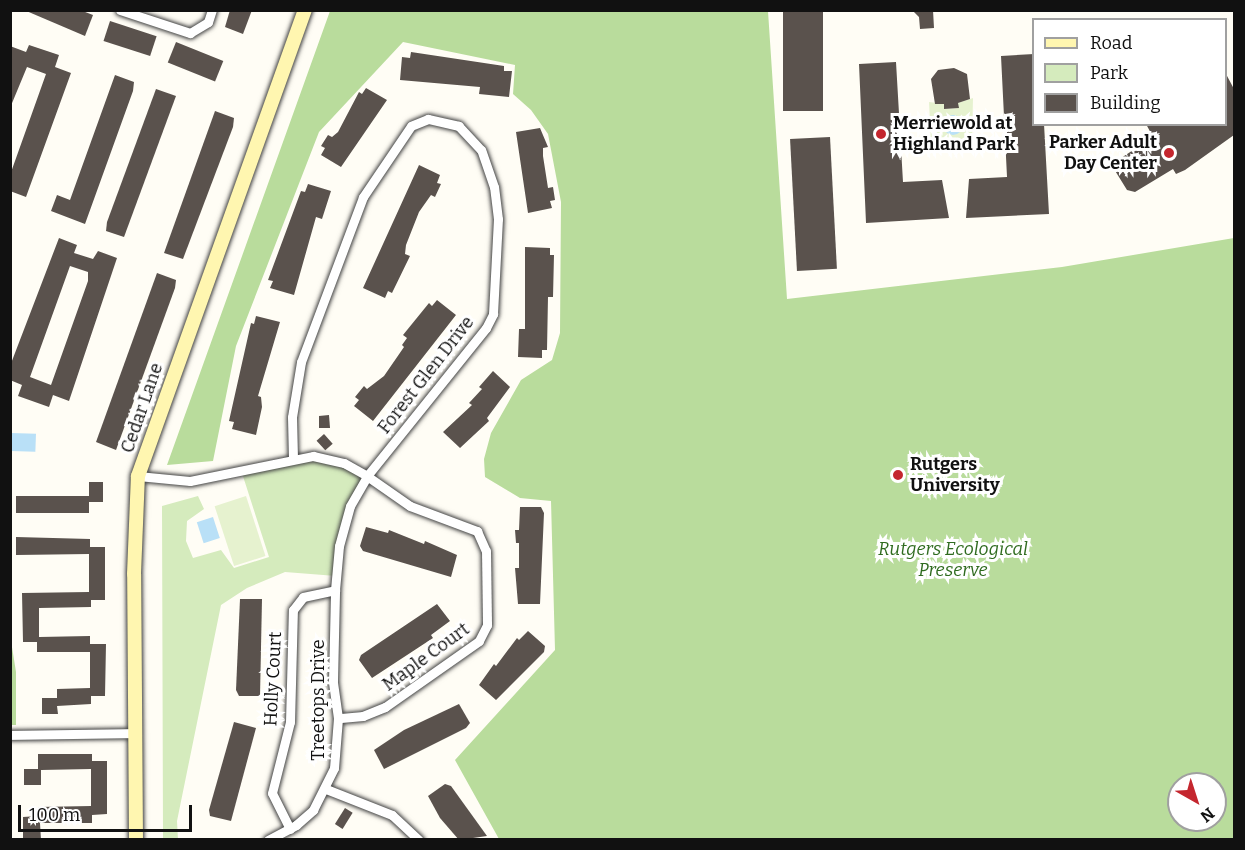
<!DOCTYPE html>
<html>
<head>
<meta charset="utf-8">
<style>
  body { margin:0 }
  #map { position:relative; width:1245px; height:850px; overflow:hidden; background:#fffdf5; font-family:Bitter,serif }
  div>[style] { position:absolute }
  .green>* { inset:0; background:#d5ebbd }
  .forest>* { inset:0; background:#b9dc9c }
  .pitch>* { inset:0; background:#e6f2cf; transform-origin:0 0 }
  .water>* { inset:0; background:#b9e0f7; transform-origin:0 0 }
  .round { border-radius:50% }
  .building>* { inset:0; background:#5a524d; transform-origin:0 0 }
  .roads { filter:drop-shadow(0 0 2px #444) drop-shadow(0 0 2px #444) }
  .street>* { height:9px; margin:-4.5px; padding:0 4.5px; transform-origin:4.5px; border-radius:4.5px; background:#fff }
  .secondary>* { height:14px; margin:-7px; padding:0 7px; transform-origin:7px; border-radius:7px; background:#fff6b0 }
  .dots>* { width:16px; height:16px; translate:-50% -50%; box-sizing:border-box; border:3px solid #fff; border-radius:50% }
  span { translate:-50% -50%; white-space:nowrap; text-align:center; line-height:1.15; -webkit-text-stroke:6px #fff; paint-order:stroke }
  .poi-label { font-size:18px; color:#111; font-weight:700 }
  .left { translate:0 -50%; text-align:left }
  .right { translate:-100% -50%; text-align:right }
  .street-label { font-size:18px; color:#111 }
  .park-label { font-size:18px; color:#2f6b1f; font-style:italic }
  .frame { position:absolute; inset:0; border:12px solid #111; pointer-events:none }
  .legend { position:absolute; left:1032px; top:18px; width:195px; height:108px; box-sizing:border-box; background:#fff; border:2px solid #a0a0a0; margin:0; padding:8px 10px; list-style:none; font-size:18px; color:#111 }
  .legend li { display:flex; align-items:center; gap:12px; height:30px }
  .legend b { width:30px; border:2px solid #a0a0a0 }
  .north { position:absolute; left:1167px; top:772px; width:60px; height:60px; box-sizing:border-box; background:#fff; border:2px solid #a0a0a0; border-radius:50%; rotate:141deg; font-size:16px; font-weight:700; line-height:24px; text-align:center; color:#111 }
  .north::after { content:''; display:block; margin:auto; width:21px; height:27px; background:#c4262e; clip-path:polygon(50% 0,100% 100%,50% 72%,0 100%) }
  .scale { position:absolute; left:18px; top:805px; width:174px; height:27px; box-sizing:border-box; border:3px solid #111; border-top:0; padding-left:8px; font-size:18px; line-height:21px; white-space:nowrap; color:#111; -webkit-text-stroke:4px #fff; paint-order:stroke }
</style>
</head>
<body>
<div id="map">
  <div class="green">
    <div style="clip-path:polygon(313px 456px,367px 476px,356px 492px,336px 576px,285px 572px,247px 588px,221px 605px,177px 821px,178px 840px,163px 839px,162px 506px,198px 496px,204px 509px,187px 521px,186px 541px,193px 558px,221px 550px,234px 568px,269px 557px,241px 470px)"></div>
  </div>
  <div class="forest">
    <div style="clip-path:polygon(evenodd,330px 11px,768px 11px,787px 299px,1062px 267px,1234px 238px,1234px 839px,499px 839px,455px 760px,555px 650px,551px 501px,520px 498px,485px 477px,484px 459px,491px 433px,521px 380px,552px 360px,560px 333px,561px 202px,548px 134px,531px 110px,513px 94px,515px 65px,403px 42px,319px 132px,236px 346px,213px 461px,167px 465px,330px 11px,1179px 784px,1215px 784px,1215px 820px,1179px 820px,1179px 784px)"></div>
    <div style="clip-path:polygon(11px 641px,16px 672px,16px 725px,11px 725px)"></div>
  </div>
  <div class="pitch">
    <div style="clip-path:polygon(973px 98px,972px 143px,966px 148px,936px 149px,931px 142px,929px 102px,944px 104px,945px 109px,958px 108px,958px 103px)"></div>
    <div style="left:246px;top:496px;width:63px;height:33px;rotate:72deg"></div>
  </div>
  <div class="water">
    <div class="round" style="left:943px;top:115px;width:20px;height:20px"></div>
    <div style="left:11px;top:433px;width:25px;height:18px;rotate:2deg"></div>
    <div style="left:213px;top:517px;width:22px;height:17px;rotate:72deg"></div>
  </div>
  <div class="building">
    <div style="clip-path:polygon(24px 10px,80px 10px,93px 15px,85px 36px)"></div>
    <div style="clip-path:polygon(230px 10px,252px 10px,243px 34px,225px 27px)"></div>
    <div style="left:783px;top:10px;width:40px;height:101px"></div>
    <div style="clip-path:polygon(912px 10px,933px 10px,934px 28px,920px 29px,919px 17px)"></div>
    <div style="left:110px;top:21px;width:49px;height:21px;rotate:18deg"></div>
    <div style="left:176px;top:42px;width:51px;height:22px;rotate:22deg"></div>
    <div style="clip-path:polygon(29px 45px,59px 55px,55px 67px,71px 73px,26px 197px,10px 191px,10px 175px,46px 74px,27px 67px,10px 108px,10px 46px,26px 52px)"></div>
    <div style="clip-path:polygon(411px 52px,504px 66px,504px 71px,512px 71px,509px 97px,479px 94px,480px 87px,400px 80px,402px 57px,410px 58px)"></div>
    <div style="clip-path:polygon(1034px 54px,1034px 124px,1044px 124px,1049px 214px,966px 218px,969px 179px,1007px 177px,1001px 56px)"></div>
    <div style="clip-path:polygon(896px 62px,903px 182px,942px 180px,949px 218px,866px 223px,859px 64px)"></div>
    <div style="clip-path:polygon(954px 68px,967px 74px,970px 99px,958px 103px,959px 108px,944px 109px,944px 104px,935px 104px,931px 79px,938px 70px)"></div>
    <div style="clip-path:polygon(1226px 74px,1234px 89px,1234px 135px,1185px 170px,1176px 174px,1173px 169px,1135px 192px,1127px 190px,1114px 169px,1118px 167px,1115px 162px,1153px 137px,1146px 124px,1226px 124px)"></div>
    <div style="clip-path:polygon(115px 75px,134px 82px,133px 91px,85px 224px,51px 211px,57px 195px,70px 200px)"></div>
    <div style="clip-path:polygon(366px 88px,387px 100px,341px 167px,321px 155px,325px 148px,321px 146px,328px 135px,332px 137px,338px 132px,359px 92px,362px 94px)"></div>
    <div style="clip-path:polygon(156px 89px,176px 96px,124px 237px,106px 231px,107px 222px)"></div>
    <div style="clip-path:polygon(215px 111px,234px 118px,233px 127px,183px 259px,164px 253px)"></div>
    <div style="clip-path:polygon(540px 128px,548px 147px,543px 148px,543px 156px,548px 188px,553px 187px,555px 200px,550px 201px,552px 208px,528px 213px,516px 132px)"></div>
    <div style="left:830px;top:137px;width:132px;height:40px;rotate:87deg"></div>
    <div style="clip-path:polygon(419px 165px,440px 175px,437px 183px,441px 184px,435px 197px,431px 195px,419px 212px,406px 245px,405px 254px,410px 256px,392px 293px,388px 291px,385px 298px,363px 288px)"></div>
    <div style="clip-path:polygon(308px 184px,331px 191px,322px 219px,316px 217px,294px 295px,270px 288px,273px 281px,268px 280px,301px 191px,305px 192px)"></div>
    <div style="clip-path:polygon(evenodd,59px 238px,77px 245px,74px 253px,93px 259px,98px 251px,117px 258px,69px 401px,53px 395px,49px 407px,18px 396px,22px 385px,10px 380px,10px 366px,59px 238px,70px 266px,88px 272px,88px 281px,51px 385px,30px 377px,70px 266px)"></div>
    <div style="clip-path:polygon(525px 247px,550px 248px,550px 255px,554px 255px,553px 297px,548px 297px,547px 350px,542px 350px,542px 358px,518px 357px,519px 329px,525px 329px)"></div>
    <div style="clip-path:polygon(157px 273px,176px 280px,175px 288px,116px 450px,96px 442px)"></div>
    <div style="clip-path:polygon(437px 300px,456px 315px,373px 421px,354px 406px,359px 400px,355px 397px,364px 386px,367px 389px,384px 376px,404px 347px,402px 345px,407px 338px,403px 335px,429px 303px,432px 306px)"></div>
    <div style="clip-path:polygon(256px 316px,280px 322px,258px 396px,261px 397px,262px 407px,256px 435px,232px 429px,234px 422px,229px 421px,251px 323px,254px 324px)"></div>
    <div style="clip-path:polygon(493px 371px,510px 387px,487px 418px,489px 421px,460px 448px,443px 432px,472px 405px,469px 403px,482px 389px,479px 387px)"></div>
    <div style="clip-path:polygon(329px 415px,330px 428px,319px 428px,319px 416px)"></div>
    <div style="left:324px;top:434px;width:13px;height:10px;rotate:48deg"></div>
    <div style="left:89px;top:482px;width:14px;height:20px"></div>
    <div style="left:16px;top:496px;width:73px;height:17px"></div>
    <div style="clip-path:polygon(520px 507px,541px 507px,544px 513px,540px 604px,518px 604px,515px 568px,519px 568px,519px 543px,516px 543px,515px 530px,519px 530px)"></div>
    <div style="clip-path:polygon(366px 527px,388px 533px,389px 530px,424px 544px,425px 541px,457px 555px,451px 577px,363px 551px,360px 546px)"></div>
    <div style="clip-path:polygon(16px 537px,90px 539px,90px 547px,105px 547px,105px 600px,91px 600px,91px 607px,39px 608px,39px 637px,90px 636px,90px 644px,106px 644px,105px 696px,91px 696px,91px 704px,57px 706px,58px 714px,42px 714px,42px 698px,57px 698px,57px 689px,90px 688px,90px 652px,37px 652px,37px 642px,23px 642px,22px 593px,89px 592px,89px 554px,16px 555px)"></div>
    <div style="clip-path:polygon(240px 599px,262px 599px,260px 696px,239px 696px,236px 690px)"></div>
    <div style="clip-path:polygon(437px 604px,450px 621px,431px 635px,433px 638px,372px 678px,359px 660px,361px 655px)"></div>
    <div style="clip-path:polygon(528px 631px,545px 646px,544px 652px,496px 700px,479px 685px,494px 664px,496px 666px,517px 638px,519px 640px)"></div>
    <div style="clip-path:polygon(459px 704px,470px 723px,466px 728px,384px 769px,374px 750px,404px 730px)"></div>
    <div style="clip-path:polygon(234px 722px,256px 728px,231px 821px,210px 816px,209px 810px)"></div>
    <div style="clip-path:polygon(38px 754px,92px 754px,92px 761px,107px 761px,107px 814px,92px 815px,92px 823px,40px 823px,41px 840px,23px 840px,23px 817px,38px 816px,38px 807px,91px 806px,91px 769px,41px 770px,41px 785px,24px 785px,24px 769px,38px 769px)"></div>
    <div style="clip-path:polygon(445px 784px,451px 786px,487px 836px,459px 840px,440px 818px,428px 796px)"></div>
    <div style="left:345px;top:808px;width:9px;height:19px;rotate:32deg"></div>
  </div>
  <div class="roads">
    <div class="street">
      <div style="left:120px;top:10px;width:74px;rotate:18.2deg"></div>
      <div style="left:190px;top:33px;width:21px;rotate:-31deg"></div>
      <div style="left:208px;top:22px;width:13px;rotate:-72deg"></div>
      <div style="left:138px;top:476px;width:52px;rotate:5.5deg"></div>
      <div style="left:190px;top:481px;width:126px;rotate:-11.5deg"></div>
      <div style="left:313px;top:456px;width:32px;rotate:13deg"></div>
      <div style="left:344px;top:463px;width:26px;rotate:29deg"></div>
      <div style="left:367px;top:476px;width:190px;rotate:-51.2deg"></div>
      <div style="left:486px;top:328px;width:16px;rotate:-63deg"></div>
      <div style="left:493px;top:314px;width:95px;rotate:-87deg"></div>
      <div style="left:498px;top:219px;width:32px;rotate:-97deg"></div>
      <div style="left:494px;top:187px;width:39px;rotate:-109deg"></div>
      <div style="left:481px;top:150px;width:33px;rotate:-133deg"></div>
      <div style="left:459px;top:126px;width:32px;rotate:-167deg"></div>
      <div style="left:428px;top:119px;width:18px;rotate:158deg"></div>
      <div style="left:411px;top:126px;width:86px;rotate:124.1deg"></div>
      <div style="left:363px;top:197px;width:176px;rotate:110.6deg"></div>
      <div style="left:301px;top:362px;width:56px;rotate:99.3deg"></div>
      <div style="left:292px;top:417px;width:40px;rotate:88.6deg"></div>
      <div style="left:10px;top:735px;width:126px;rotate:-0.9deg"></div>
      <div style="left:326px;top:789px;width:71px;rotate:21.5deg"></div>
      <div style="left:392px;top:815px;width:37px;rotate:43deg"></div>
      <div style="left:290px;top:829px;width:40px;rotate:-116.6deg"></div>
      <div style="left:272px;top:793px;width:73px;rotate:-75.8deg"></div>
      <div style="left:290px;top:722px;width:112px;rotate:-88.5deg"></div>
      <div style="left:293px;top:610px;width:16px;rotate:-52deg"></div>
      <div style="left:303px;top:597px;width:33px;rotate:-12deg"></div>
      <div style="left:268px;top:840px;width:32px;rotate:-28deg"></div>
      <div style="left:296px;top:825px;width:23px;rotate:-41deg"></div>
      <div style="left:313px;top:810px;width:47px;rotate:-63.4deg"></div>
      <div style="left:334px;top:768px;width:50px;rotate:-85.4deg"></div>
      <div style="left:338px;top:718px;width:37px;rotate:-98deg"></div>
      <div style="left:333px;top:681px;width:91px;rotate:-88.7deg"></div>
      <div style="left:335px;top:590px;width:44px;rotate:-84.8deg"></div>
      <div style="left:339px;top:546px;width:41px;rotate:-74.6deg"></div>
      <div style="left:350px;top:506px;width:34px;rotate:-60deg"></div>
      <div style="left:367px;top:476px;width:52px;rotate:34.9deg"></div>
      <div style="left:410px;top:506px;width:72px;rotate:20.5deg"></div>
      <div style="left:477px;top:531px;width:22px;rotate:66deg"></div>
      <div style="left:486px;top:551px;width:74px;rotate:89.2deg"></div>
      <div style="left:487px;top:625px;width:18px;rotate:117deg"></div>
      <div style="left:479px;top:641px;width:115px;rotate:144.9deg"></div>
      <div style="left:385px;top:707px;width:24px;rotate:158deg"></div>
      <div style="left:363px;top:716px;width:25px;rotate:175deg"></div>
    </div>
    <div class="secondary">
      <div style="left:136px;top:840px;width:266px;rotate:-90.4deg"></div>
      <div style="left:134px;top:574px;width:98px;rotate:-87.7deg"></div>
      <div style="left:138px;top:476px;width:495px;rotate:-70.3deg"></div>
    </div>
  </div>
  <div class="dots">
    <div style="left:881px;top:134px;background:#c4262e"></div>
    <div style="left:1169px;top:153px;background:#c4262e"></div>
    <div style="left:898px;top:475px;background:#c4262e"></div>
  </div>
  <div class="poi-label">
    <span class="left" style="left:893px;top:134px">Merriewold at<br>Highland Park</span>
    <span class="right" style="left:1157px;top:153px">Parker Adult<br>Day Center</span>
    <span class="left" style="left:910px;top:475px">Rutgers<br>University</span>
  </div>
  <div class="street-label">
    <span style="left:426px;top:375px;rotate:-52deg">Forest Glen Drive</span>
    <span style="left:142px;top:408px;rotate:-71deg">Cedar Lane</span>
    <span style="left:426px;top:657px;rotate:-36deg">Maple Court</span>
    <span style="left:273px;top:679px;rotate:-87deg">Holly Court</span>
    <span style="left:318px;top:700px;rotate:-90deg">Treetops Drive</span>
  </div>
  <div class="park-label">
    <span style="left:953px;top:560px">Rutgers Ecological<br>Preserve</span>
  </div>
  <div class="frame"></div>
  <ul class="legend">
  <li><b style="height:8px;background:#fff6b0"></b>Road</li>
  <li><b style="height:16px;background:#d5ebbd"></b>Park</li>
  <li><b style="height:16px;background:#5a524d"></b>Building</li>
  </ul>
  <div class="north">N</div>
  <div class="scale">100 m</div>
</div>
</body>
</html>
